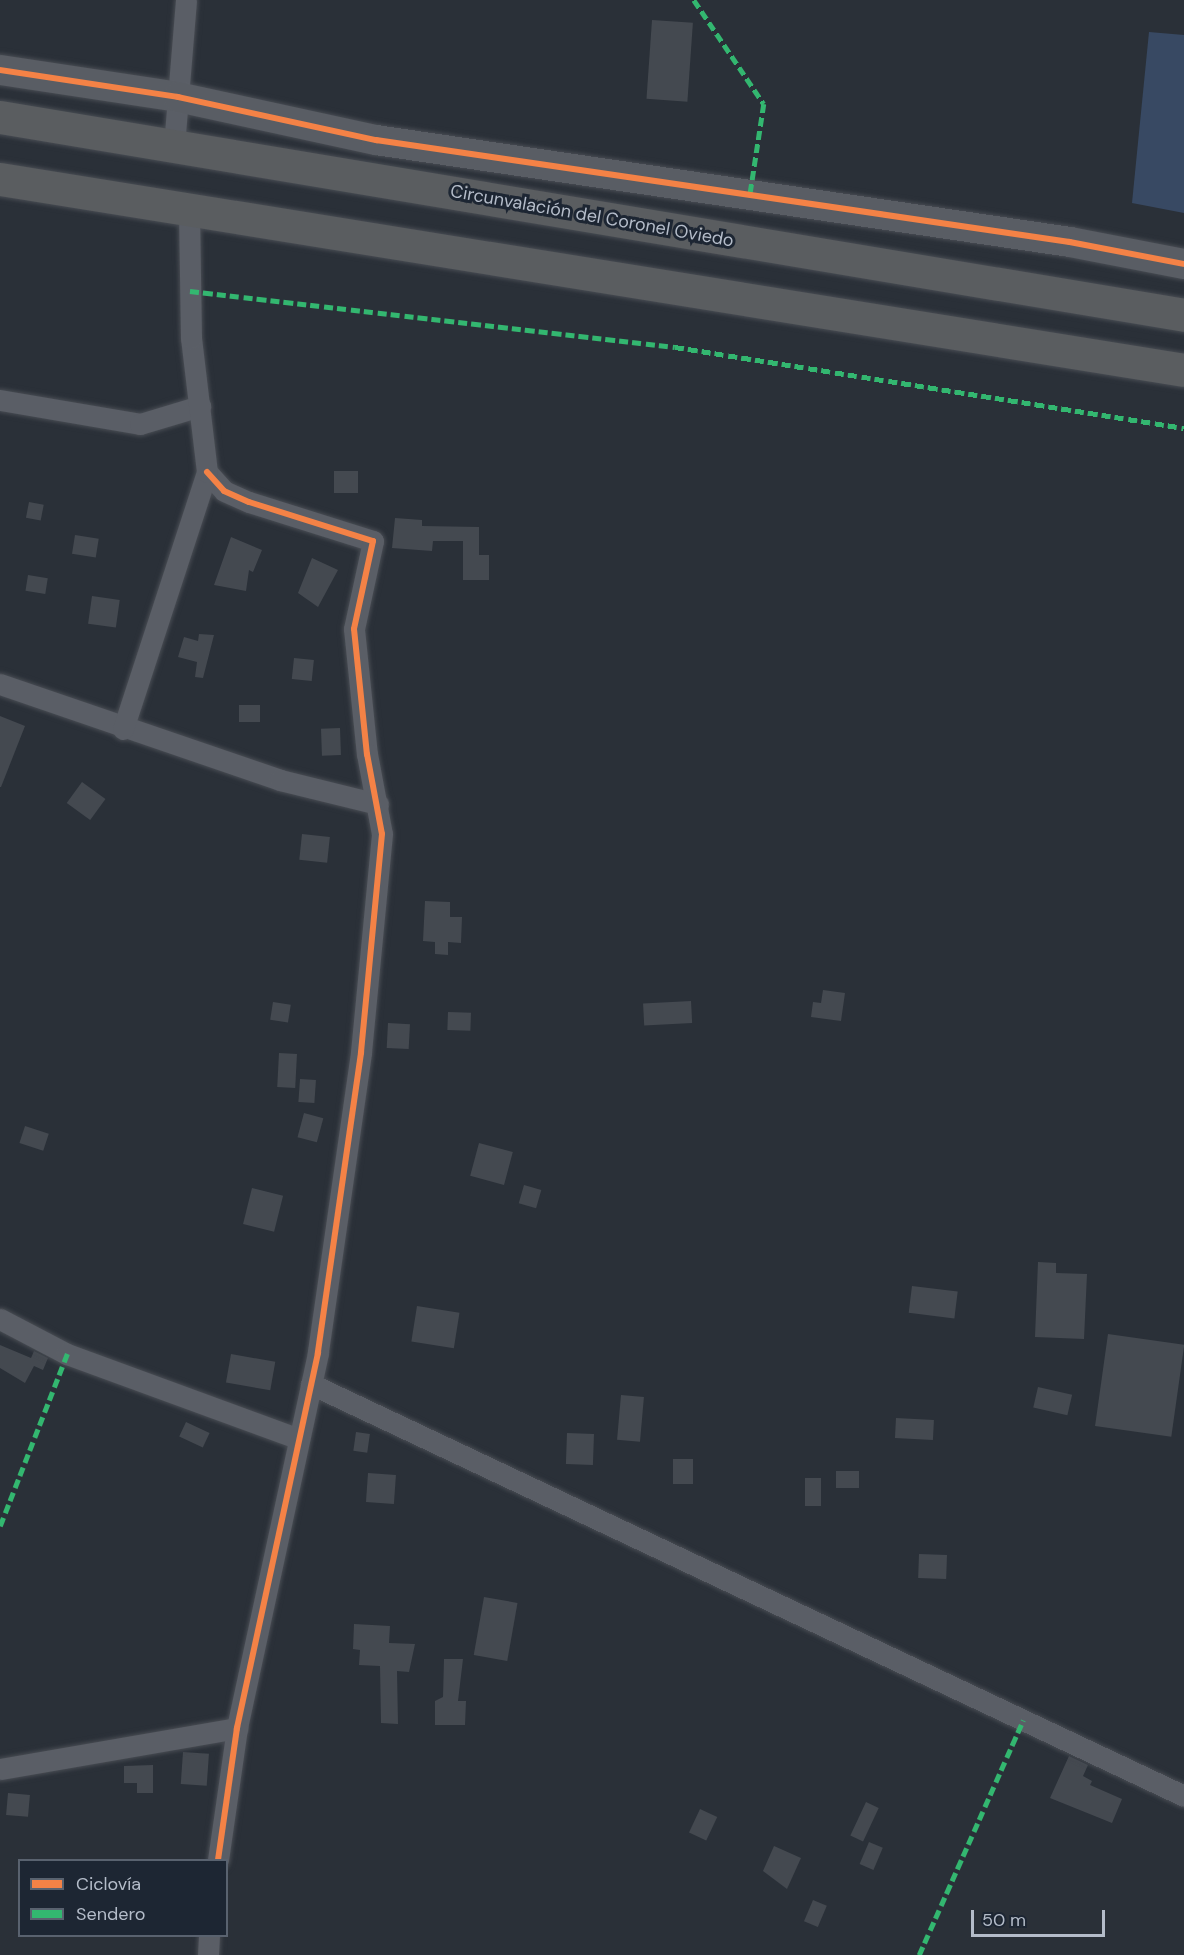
<!DOCTYPE html>
<html>
<head>
<meta charset="utf-8">
<style>
  body { margin:0 }
  #map { position:relative; width:1184px; height:1955px; overflow:hidden; background:#2a3038; font-family:"DM Sans",sans-serif }
  div>[style] { position:absolute }
  .water>* { inset:0; background:#384963 }
  .building>* { inset:0; background:#444950; transform-origin:0 0 }
  .roads { filter:drop-shadow(0 0 2px #484c53) drop-shadow(0 0 2px #484c53) }
  .street>* { height:21px; margin:-10.5px; padding:0 10.5px; transform-origin:10.5px; border-radius:10.5px; background:#5a5e66 }
  .secondary>* { height:30px; margin:-15px; padding:0 15px; transform-origin:15px; border-radius:15px; background:#595d64 }
  .highway>* { height:33px; margin:-16.5px; padding:0 16.5px; transform-origin:16.5px; border-radius:16.5px; background:#5a5d60 }
  .quiet>* { height:4.5px; margin-top:-2.25px; transform-origin:0; background:repeating-linear-gradient(90deg,#33b770 0 9px,transparent 0 13.5px) }
  .cycleway>* { height:6px; margin:-3px; padding:0 3px; transform-origin:3px; border-radius:3px; background:#f48246 }
  span { translate:-50% -50%; white-space:nowrap; text-align:center; line-height:1.15; -webkit-text-stroke:6px #1d2633; paint-order:stroke }
  .street-label { font-size:18px; color:#b4bcc9 }
  .legend { position:absolute; left:18px; top:1859px; width:210px; height:78px; box-sizing:border-box; background:#1d2633; border:2px solid #59626f; margin:0; padding:8px 10px; list-style:none; font-size:18px; color:#b4bcc9 }
  .legend li { display:flex; align-items:center; gap:12px; height:30px }
  .legend b { width:30px; border:2px solid #59626f }
  .scale { position:absolute; left:971px; top:1910px; width:134px; height:27px; box-sizing:border-box; border:3px solid #b4bcc9; border-top:0; padding-left:8px; font-size:18px; line-height:21px; white-space:nowrap; color:#b4bcc9; -webkit-text-stroke:4px #1d2633; paint-order:stroke }
</style>
</head>
<body>
<div id="map">
  <div class="water">
    <div style="clip-path:polygon(1149px 32px,1184px 35px,1184px 213px,1132px 203px)"></div>
  </div>
  <div class="building">
    <div style="left:652px;top:20px;width:41px;height:79px;rotate:4deg"></div>
    <div style="left:334px;top:471px;width:24px;height:22px"></div>
    <div style="left:29px;top:502px;width:15px;height:16px;rotate:11deg"></div>
    <div style="clip-path:polygon(395px 518px,422px 520px,422px 526px,479px 527px,479px 555px,489px 555px,489px 580px,463px 580px,463px 541px,433px 541px,432px 551px,392px 548px)"></div>
    <div style="left:75px;top:535px;width:24px;height:19px;rotate:9deg"></div>
    <div style="clip-path:polygon(231px 537px,262px 550px,253px 572px,249px 570px,246px 591px,214px 585px)"></div>
    <div style="clip-path:polygon(312px 558px,338px 570px,318px 607px,298px 593px)"></div>
    <div style="left:28px;top:575px;width:20px;height:16px;rotate:9deg"></div>
    <div style="left:92px;top:596px;width:28px;height:28px;rotate:8deg"></div>
    <div style="clip-path:polygon(199px 634px,214px 635px,203px 678px,195px 677px,197px 662px,178px 657px,184px 637px,198px 641px)"></div>
    <div style="left:294px;top:658px;width:20px;height:21px;rotate:6deg"></div>
    <div style="left:239px;top:705px;width:21px;height:17px"></div>
    <div style="clip-path:polygon(0 716px,25px 726px,1px 787px,0 787px)"></div>
    <div style="left:340px;top:728px;width:27px;height:19px;rotate:88deg"></div>
    <div style="left:82px;top:782px;width:29px;height:26px;rotate:36deg"></div>
    <div style="left:302px;top:834px;width:28px;height:26px;rotate:6deg"></div>
    <div style="clip-path:polygon(425px 901px,450px 902px,450px 917px,462px 917px,461px 943px,448px 942px,448px 955px,435px 954px,435px 942px,423px 941px)"></div>
    <div style="clip-path:polygon(823px 990px,845px 993px,841px 1021px,811px 1017px,813px 1002px,821px 1003px)"></div>
    <div style="left:691px;top:1001px;width:22px;height:48px;rotate:87deg"></div>
    <div style="left:273px;top:1002px;width:18px;height:18px;rotate:9deg"></div>
    <div style="left:448px;top:1012px;width:23px;height:18px;rotate:2deg"></div>
    <div style="left:388px;top:1023px;width:22px;height:25px;rotate:3deg"></div>
    <div style="left:279px;top:1053px;width:18px;height:34px;rotate:3deg"></div>
    <div style="left:300px;top:1079px;width:16px;height:23px;rotate:4deg"></div>
    <div style="left:304px;top:1113px;width:20px;height:25px;rotate:15deg"></div>
    <div style="left:25px;top:1126px;width:25px;height:18px;rotate:18deg"></div>
    <div style="left:479px;top:1143px;width:35px;height:34px;rotate:15deg"></div>
    <div style="left:524px;top:1185px;width:18px;height:19px;rotate:16deg"></div>
    <div style="left:252px;top:1188px;width:32px;height:37px;rotate:14deg"></div>
    <div style="clip-path:polygon(1038px 1262px,1056px 1263px,1056px 1273px,1087px 1274px,1084px 1339px,1035px 1337px)"></div>
    <div style="left:912px;top:1286px;width:46px;height:27px;rotate:7deg"></div>
    <div style="left:417px;top:1306px;width:43px;height:36px;rotate:9deg"></div>
    <div style="left:1108px;top:1334px;width:77px;height:93px;rotate:8deg"></div>
    <div style="clip-path:polygon(0 1345px,31px 1358px,34px 1351px,48px 1358px,43px 1370px,34px 1366px,25px 1383px,0 1368px)"></div>
    <div style="left:231px;top:1354px;width:45px;height:29px;rotate:10deg"></div>
    <div style="left:1038px;top:1387px;width:35px;height:21px;rotate:13deg"></div>
    <div style="left:621px;top:1395px;width:23px;height:45px;rotate:5deg"></div>
    <div style="left:896px;top:1418px;width:38px;height:20px;rotate:3deg"></div>
    <div style="left:186px;top:1422px;width:26px;height:16px;rotate:25deg"></div>
    <div style="left:356px;top:1432px;width:14px;height:19px;rotate:8deg"></div>
    <div style="left:567px;top:1433px;width:27px;height:31px;rotate:2deg"></div>
    <div style="left:673px;top:1459px;width:20px;height:25px"></div>
    <div style="left:836px;top:1471px;width:23px;height:17px"></div>
    <div style="left:368px;top:1473px;width:28px;height:29px;rotate:4deg"></div>
    <div style="left:805px;top:1478px;width:16px;height:28px"></div>
    <div style="left:919px;top:1554px;width:28px;height:24px;rotate:2deg"></div>
    <div style="left:484px;top:1597px;width:34px;height:59px;rotate:10deg"></div>
    <div style="clip-path:polygon(354px 1624px,390px 1626px,389px 1643px,415px 1644px,409px 1672px,397px 1671px,398px 1724px,381px 1723px,380px 1666px,359px 1665px,360px 1650px,353px 1649px)"></div>
    <div style="clip-path:polygon(444px 1659px,463px 1659px,458px 1701px,466px 1701px,465px 1725px,435px 1725px,435px 1701px,443px 1697px)"></div>
    <div style="left:183px;top:1752px;width:26px;height:32px;rotate:4deg"></div>
    <div style="clip-path:polygon(1069px 1756px,1088px 1765px,1083px 1776px,1092px 1781px,1090px 1785px,1122px 1799px,1112px 1823px,1050px 1798px)"></div>
    <div style="clip-path:polygon(153px 1765px,153px 1793px,137px 1793px,137px 1783px,124px 1783px,124px 1766px)"></div>
    <div style="left:8px;top:1793px;width:22px;height:22px;rotate:5deg"></div>
    <div style="left:866px;top:1802px;width:14px;height:37px;rotate:25deg"></div>
    <div style="left:700px;top:1809px;width:19px;height:26px;rotate:25deg"></div>
    <div style="left:869px;top:1842px;width:15px;height:24px;rotate:23deg"></div>
    <div style="clip-path:polygon(774px 1846px,801px 1858px,787px 1889px,763px 1871px)"></div>
    <div style="left:813px;top:1900px;width:15px;height:23px;rotate:23deg"></div>
  </div>
  <div class="roads">
    <div class="street">
      <div style="left:174px;top:146px;width:146px;rotate:-85.3deg"></div>
      <div style="left:0;top:400px;width:142px;rotate:9.7deg"></div>
      <div style="left:140px;top:424px;width:63px;rotate:-16.7deg"></div>
      <div style="left:207px;top:472px;width:25px;rotate:48deg"></div>
      <div style="left:224px;top:491px;width:27px;rotate:24deg"></div>
      <div style="left:249px;top:502px;width:130px;rotate:17.5deg"></div>
      <div style="left:373px;top:541px;width:90px;rotate:102.2deg"></div>
      <div style="left:354px;top:629px;width:126px;rotate:84.1deg"></div>
      <div style="left:367px;top:754px;width:81px;rotate:79.4deg"></div>
      <div style="left:382px;top:834px;width:220px;rotate:95.5deg"></div>
      <div style="left:361px;top:1053px;width:303px;rotate:98.2deg"></div>
      <div style="left:318px;top:1353px;width:384px;rotate:102.2deg"></div>
      <div style="left:237px;top:1728px;width:133px;rotate:98.2deg"></div>
      <div style="left:0;top:684px;width:296px;rotate:18.9deg"></div>
      <div style="left:280px;top:780px;width:101px;rotate:13.8deg"></div>
      <div style="left:123px;top:729px;width:270px;rotate:-71.9deg"></div>
      <div style="left:207px;top:472px;width:135px;rotate:-96.8deg"></div>
      <div style="left:191px;top:338px;width:127px;rotate:-90.9deg"></div>
      <div style="left:0;top:1319px;width:76px;rotate:27.6deg"></div>
      <div style="left:67px;top:1354px;width:247px;rotate:20.1deg"></div>
      <div style="left:311px;top:1384px;width:965px;rotate:25.26deg"></div>
      <div style="left:0;top:1769px;width:241px;rotate:-9.8deg"></div>
      <div style="left:208px;top:1955px;width:19px;rotate:-87deg"></div>
    </div>
    <div class="secondary">
      <div style="left:0;top:70px;width:180px;rotate:8.6deg"></div>
      <div style="left:178px;top:97px;width:203px;rotate:12.3deg"></div>
      <div style="left:376px;top:140px;width:701px;rotate:8.36deg"></div>
      <div style="left:1070px;top:242px;width:116px;rotate:10.9deg"></div>
    </div>
    <div class="highway">
      <div style="left:0;top:117px;width:1200px;rotate:9.49deg"></div>
      <div style="left:0;top:179px;width:1199px;rotate:9.16deg"></div>
    </div>
  </div>
  <div class="quiet">
    <div style="left:694px;top:0;width:125px;rotate:56.1deg"></div>
    <div style="left:764px;top:104px;width:92px;rotate:98.7deg"></div>
    <div style="left:190px;top:291px;width:488px;rotate:6.6deg"></div>
    <div style="left:675px;top:347px;width:515px;rotate:9.04deg"></div>
    <div style="left:0;top:1526px;width:185px;rotate:-68.7deg"></div>
    <div style="left:919px;top:1955px;width:257px;rotate:-66.1deg"></div>
  </div>
  <div class="cycleway">
    <div style="left:0;top:70px;width:180px;rotate:8.6deg"></div>
    <div style="left:178px;top:97px;width:203px;rotate:12.3deg"></div>
    <div style="left:376px;top:140px;width:701px;rotate:8.36deg"></div>
    <div style="left:1070px;top:242px;width:116px;rotate:10.9deg"></div>
    <div style="left:207px;top:472px;width:25px;rotate:48deg"></div>
    <div style="left:224px;top:491px;width:27px;rotate:24deg"></div>
    <div style="left:249px;top:502px;width:130px;rotate:17.5deg"></div>
    <div style="left:373px;top:541px;width:90px;rotate:102.2deg"></div>
    <div style="left:354px;top:629px;width:126px;rotate:84.1deg"></div>
    <div style="left:367px;top:754px;width:81px;rotate:79.4deg"></div>
    <div style="left:382px;top:834px;width:220px;rotate:95.5deg"></div>
    <div style="left:361px;top:1053px;width:303px;rotate:98.2deg"></div>
    <div style="left:318px;top:1353px;width:384px;rotate:102.2deg"></div>
    <div style="left:237px;top:1728px;width:133px;rotate:98.2deg"></div>
  </div>
  <div class="street-label">
    <span style="left:592px;top:216px;rotate:10deg">Circunvalación del Coronel Oviedo</span>
  </div>
  <ul class="legend">
  <li><b style="height:8px;background:#f48246"></b>Ciclovía</li>
  <li><b style="height:8px;background:#33b770"></b>Sendero</li>
  </ul>
  <div class="scale">50 m</div>
</div>
</body>
</html>
